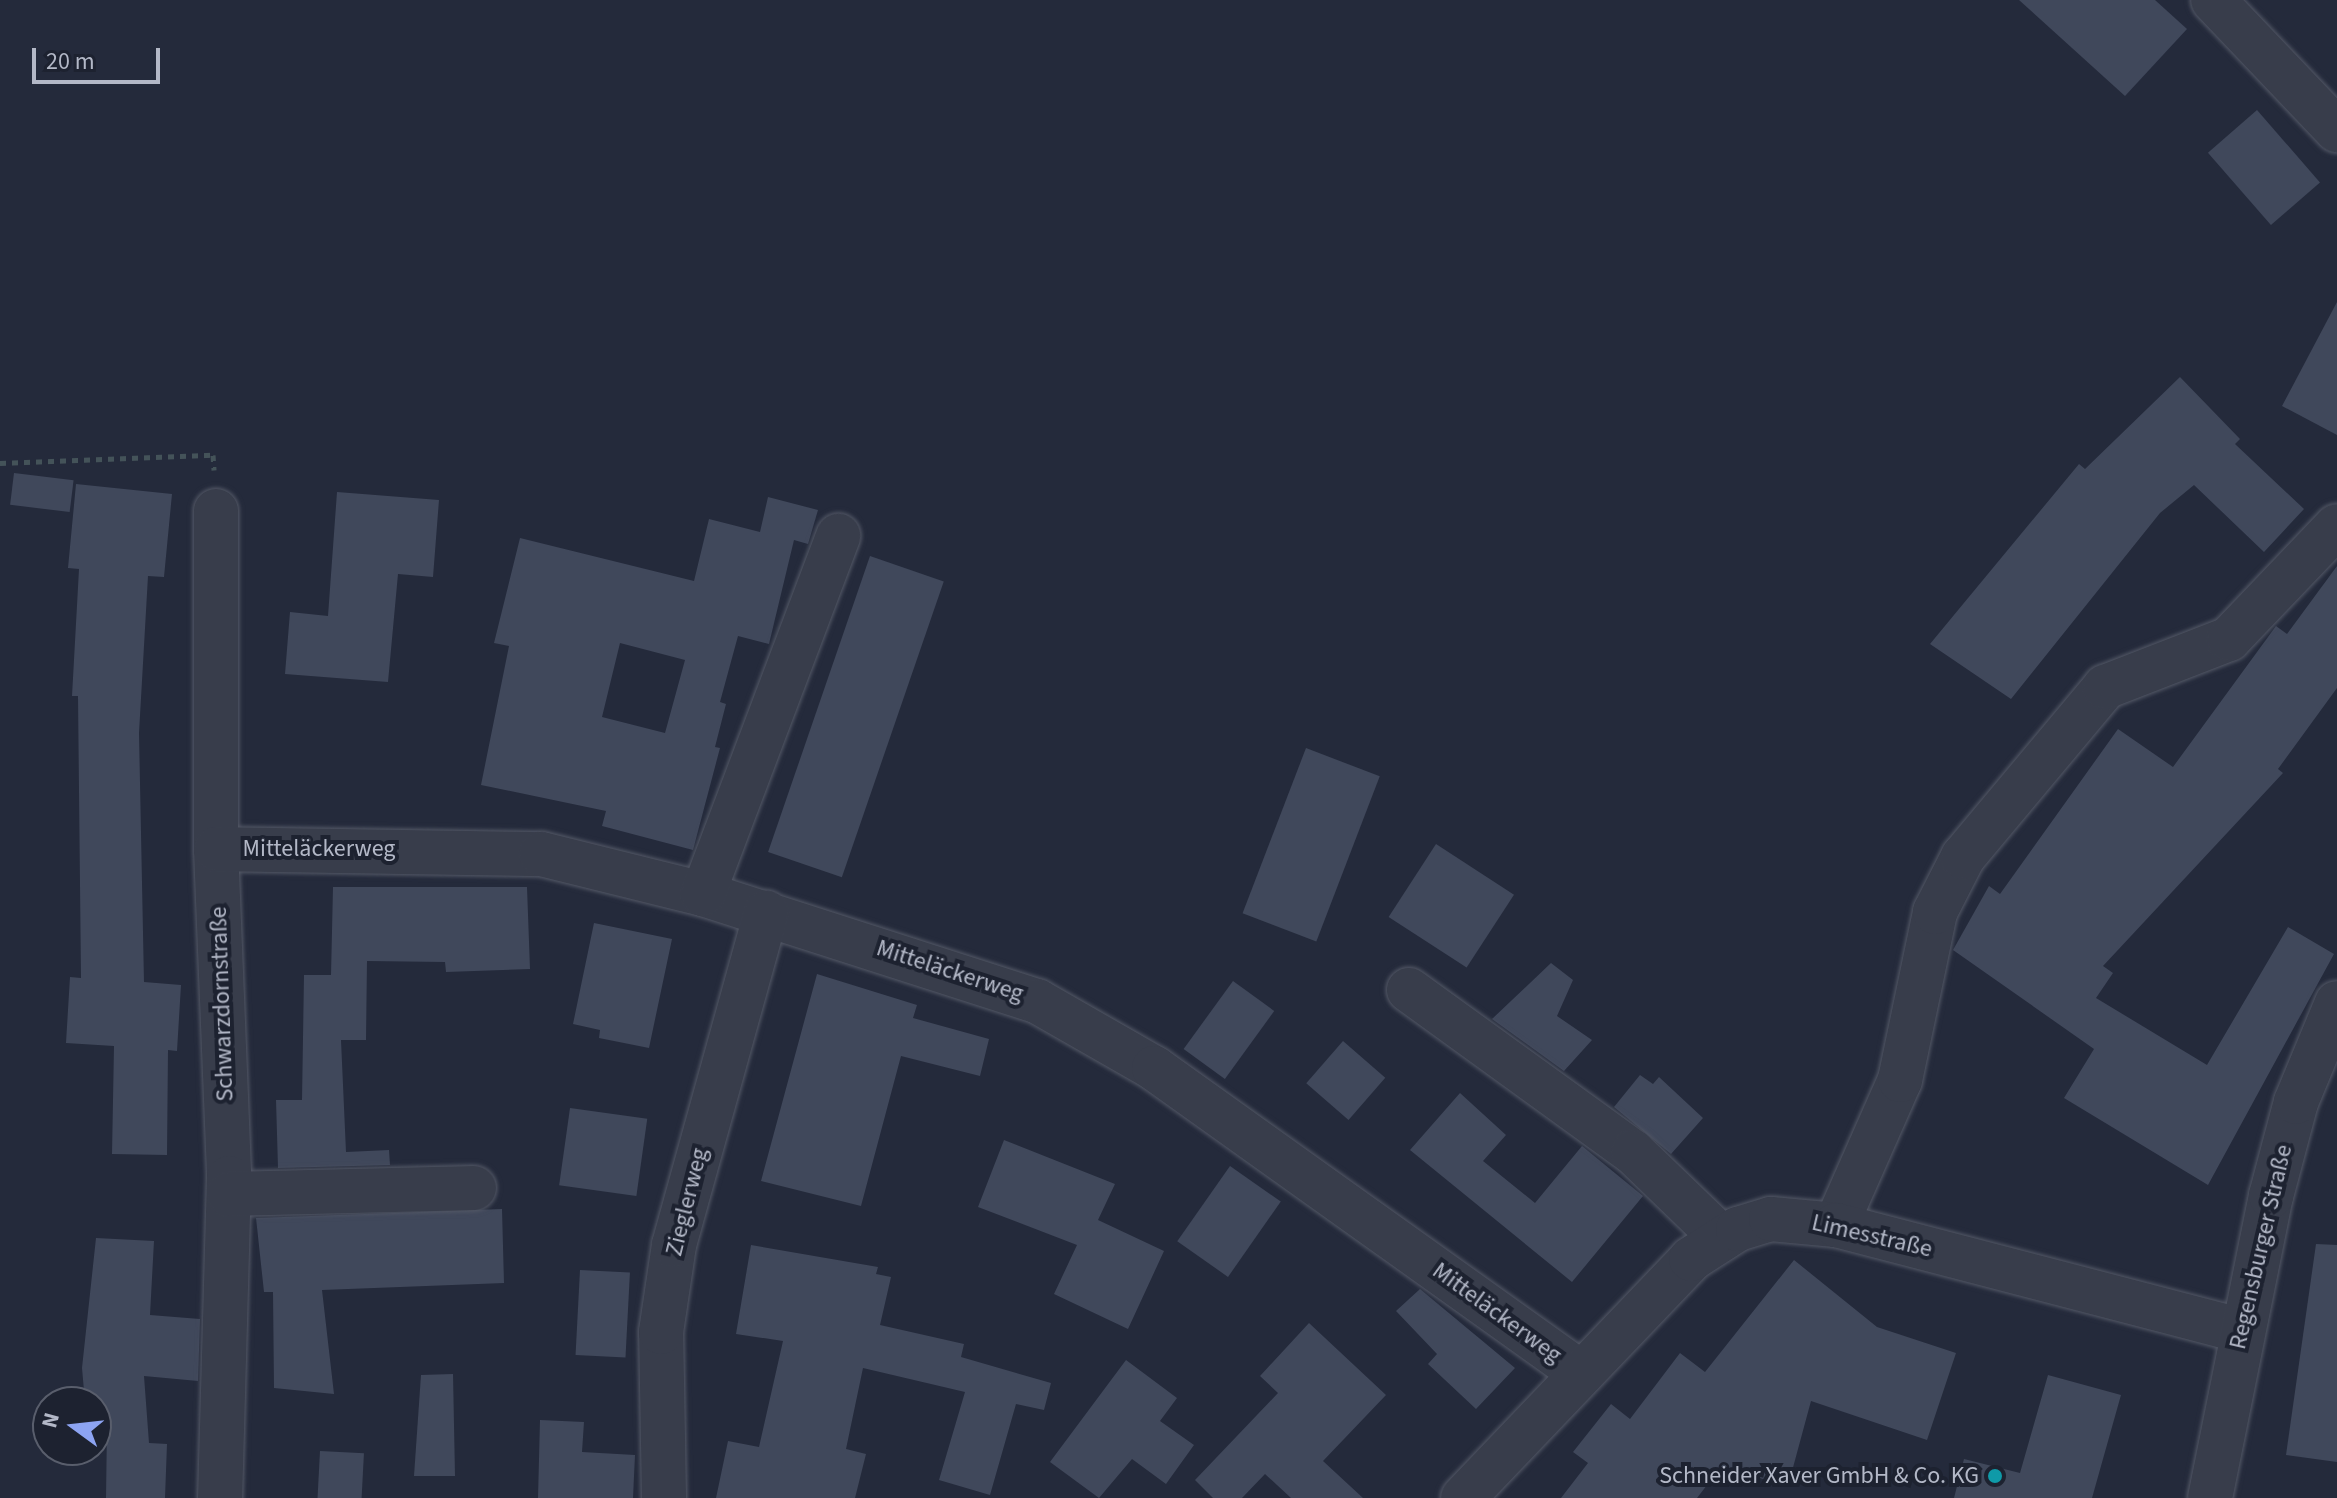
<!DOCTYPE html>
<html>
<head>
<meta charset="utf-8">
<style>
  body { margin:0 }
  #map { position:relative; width:2337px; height:1498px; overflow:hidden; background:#242a3b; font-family:"Source Sans 3",sans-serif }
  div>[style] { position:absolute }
  .building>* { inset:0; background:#40485b; transform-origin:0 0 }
  .path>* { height:5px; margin-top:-2.5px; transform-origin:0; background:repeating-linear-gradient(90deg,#445359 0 6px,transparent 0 12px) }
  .roads { filter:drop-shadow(0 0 2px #535866) drop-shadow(0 0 2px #535866) }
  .minor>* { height:44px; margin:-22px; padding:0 22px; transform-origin:22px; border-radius:22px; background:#383d4b }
  .dots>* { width:22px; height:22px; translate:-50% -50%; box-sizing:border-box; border:4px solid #1d2230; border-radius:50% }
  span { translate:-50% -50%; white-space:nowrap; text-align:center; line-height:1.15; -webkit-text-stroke:8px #1d2230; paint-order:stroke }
  .street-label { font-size:24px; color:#b3b8c7 }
  .poi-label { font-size:24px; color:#b3b8c7 }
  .right { translate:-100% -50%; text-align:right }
  .north { position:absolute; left:32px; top:1386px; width:80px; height:80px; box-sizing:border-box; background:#1d2230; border:2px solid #595e6c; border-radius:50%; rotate:285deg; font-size:22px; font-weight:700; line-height:32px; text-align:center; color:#b3b8c7 }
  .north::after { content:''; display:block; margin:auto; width:28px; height:36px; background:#8da4f2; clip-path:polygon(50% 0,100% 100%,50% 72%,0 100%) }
  .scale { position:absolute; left:32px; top:48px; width:128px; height:36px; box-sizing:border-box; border:4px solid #b3b8c7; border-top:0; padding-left:10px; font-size:24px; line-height:28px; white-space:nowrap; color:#b3b8c7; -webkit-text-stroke:6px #1d2230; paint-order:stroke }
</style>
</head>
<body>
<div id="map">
  <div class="building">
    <div style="clip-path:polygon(2019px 0,2155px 0,2187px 29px,2125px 96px)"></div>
    <div style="left:2257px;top:110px;width:96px;height:65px;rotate:49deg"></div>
    <div style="clip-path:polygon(2337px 302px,2337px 435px,2282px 406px)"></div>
    <div style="clip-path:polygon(2180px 377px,2240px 439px,2235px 444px,2304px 509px,2264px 552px,2194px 485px,2160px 513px,2011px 699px,1930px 644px,2079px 464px,2085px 469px)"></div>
    <div style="left:14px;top:473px;width:60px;height:32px;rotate:7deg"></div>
    <div style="clip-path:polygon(76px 484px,172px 494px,164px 577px,148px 576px,139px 733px,144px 982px,181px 985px,177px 1051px,168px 1050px,167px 1155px,112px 1154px,114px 1046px,66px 1043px,70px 977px,81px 978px,78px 696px,72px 696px,79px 569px,68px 568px)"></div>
    <div style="clip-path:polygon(337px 492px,439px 500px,433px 577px,398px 574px,388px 682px,285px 674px,290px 612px,328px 616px)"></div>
    <div style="clip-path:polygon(evenodd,768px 497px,818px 510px,808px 544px,794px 540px,769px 644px,738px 636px,720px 702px,726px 704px,715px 747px,720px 748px,693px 850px,602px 826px,606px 811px,481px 785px,509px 646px,494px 643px,520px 538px,694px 581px,709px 519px,760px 532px,768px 497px,620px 643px,685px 660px,665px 733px,602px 717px,620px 643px)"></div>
    <div style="left:870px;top:556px;width:78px;height:313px;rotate:19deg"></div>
    <div style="clip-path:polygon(2337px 566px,2337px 688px,2278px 769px,2283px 773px,2103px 966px,2113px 973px,2096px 998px,2207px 1065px,2288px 927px,2334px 954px,2208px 1185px,2064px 1098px,2094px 1049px,1953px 950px,1989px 886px,2000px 894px,2118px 729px,2173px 767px,2276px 626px,2287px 634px)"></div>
    <div style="left:1306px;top:748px;width:79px;height:177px;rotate:21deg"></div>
    <div style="left:1436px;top:844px;width:93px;height:87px;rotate:33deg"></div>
    <div style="clip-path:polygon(333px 887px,527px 887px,530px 969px,446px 972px,445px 962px,367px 961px,366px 1040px,341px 1040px,346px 1152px,389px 1150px,390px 1165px,278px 1168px,276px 1100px,302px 1100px,304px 975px,331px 975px)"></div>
    <div style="clip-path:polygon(594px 923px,672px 939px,649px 1048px,599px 1038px,600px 1030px,573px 1024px)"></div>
    <div style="clip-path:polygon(1551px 963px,1573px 980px,1557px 1016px,1592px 1040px,1564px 1071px,1492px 1019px)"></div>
    <div style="clip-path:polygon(817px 974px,917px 1005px,913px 1018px,989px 1039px,980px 1076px,901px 1056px,861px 1206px,761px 1181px)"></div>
    <div style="left:1233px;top:981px;width:51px;height:84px;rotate:36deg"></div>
    <div style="left:1343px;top:1041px;width:56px;height:56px;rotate:41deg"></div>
    <div style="clip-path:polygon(1640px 1075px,1653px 1084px,1659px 1077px,1703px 1118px,1671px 1154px,1614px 1107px)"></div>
    <div style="clip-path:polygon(1460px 1093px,1506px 1135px,1483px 1161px,1535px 1203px,1582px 1146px,1643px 1196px,1572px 1282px,1410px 1150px)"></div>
    <div style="left:570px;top:1108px;width:78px;height:78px;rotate:8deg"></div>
    <div style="clip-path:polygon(1004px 1140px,1115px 1184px,1098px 1220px,1164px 1251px,1128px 1329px,1054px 1294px,1077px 1245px,978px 1207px)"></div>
    <div style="left:1230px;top:1166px;width:62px;height:92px;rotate:35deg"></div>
    <div style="clip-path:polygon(502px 1209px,504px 1283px,322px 1290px,334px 1394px,274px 1388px,273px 1292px,264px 1292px,256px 1218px)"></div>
    <div style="clip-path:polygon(96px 1238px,154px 1241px,150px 1315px,200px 1319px,198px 1381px,144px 1376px,149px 1443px,167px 1444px,165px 1498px,106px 1498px,107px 1426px,96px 1427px,96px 1402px,85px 1402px,82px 1368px)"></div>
    <div style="clip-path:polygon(2316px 1244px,2337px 1245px,2337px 1462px,2286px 1455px)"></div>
    <div style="clip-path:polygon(751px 1245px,878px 1267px,876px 1274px,891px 1277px,880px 1325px,964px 1344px,961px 1357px,1051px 1383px,1044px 1410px,1016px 1404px,990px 1495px,939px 1480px,965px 1392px,863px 1368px,846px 1449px,866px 1454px,855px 1498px,716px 1498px,728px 1441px,759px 1447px,783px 1341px,736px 1334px)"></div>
    <div style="clip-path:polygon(1794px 1260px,1877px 1327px,1956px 1353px,1927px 1440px,1811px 1401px,1788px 1486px,1721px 1467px,1697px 1498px,1561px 1498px,1588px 1463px,1573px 1452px,1611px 1404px,1630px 1419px,1680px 1353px,1705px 1372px)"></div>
    <div style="left:580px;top:1270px;width:50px;height:85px;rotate:3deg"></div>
    <div style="clip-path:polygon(1420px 1289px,1515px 1368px,1476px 1409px,1428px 1364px,1437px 1354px,1396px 1311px)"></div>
    <div style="clip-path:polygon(1309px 1323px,1386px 1395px,1323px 1461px,1363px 1498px,1291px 1498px,1265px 1474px,1242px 1498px,1213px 1498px,1195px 1480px,1278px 1393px,1260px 1376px)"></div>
    <div style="clip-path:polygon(1126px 1360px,1177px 1398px,1160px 1421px,1194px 1445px,1166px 1484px,1132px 1459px,1099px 1498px,1050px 1462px)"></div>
    <div style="clip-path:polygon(453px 1374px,455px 1476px,414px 1476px,421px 1375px)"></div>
    <div style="clip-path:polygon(2048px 1375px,2121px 1395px,2092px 1498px,1954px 1498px,1964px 1459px,2020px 1473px)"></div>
    <div style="clip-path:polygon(540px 1420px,584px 1422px,582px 1452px,635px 1455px,633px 1498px,538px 1498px)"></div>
    <div style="left:320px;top:1451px;width:44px;height:47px;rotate:3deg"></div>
  </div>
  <div class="path">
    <div style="left:0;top:463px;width:213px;rotate:-2.2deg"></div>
    <div style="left:213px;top:455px;width:15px;rotate:86deg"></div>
  </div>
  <div class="roads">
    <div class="minor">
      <div style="left:2213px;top:0;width:180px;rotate:46.4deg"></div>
      <div style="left:216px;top:511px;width:338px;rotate:90deg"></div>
      <div style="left:216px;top:849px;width:329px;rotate:87.7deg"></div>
      <div style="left:229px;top:1178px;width:320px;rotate:91.6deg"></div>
      <div style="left:216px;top:849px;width:325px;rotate:0.9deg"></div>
      <div style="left:541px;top:854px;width:167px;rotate:13.9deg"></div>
      <div style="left:703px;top:894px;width:351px;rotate:17.8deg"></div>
      <div style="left:1037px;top:1001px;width:135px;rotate:29.8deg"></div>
      <div style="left:1154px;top:1068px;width:525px;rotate:35.54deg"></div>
      <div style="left:703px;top:894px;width:383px;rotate:-69.3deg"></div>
      <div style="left:1409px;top:990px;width:276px;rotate:35.9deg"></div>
      <div style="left:1633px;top:1152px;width:124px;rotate:44deg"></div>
      <div style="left:229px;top:1194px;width:245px;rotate:-1.4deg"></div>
      <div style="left:1836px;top:1225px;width:158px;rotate:-66.2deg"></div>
      <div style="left:1900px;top:1080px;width:172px;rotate:-78.2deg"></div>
      <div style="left:1935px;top:912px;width:62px;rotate:-63deg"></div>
      <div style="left:1963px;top:857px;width:222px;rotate:-50.1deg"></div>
      <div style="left:2105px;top:687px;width:133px;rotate:-21.2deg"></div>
      <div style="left:2229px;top:639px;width:156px;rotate:-46.3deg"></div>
      <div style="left:664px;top:1498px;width:166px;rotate:-91deg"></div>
      <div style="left:661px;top:1332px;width:88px;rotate:-81.5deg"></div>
      <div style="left:674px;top:1245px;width:345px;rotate:-74.5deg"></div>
      <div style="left:1463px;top:1498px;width:330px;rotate:-46.3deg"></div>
      <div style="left:1691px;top:1259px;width:56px;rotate:-32.6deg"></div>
      <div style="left:1738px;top:1229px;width:34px;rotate:-17deg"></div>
      <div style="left:1771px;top:1219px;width:65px;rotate:5.3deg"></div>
      <div style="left:1836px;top:1225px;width:417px;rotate:14.6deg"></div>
      <div style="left:2210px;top:1498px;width:308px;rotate:-78.6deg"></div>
      <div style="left:2271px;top:1196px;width:97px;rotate:-75.1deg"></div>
      <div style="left:2296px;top:1102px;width:107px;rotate:-67.5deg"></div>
    </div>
  </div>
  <div class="dots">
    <div style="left:1995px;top:1476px;background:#0f9aa8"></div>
  </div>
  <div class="street-label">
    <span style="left:319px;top:849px">Mitteläckerweg</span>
    <span style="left:950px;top:971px;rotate:18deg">Mitteläckerweg</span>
    <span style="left:222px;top:1004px;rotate:-92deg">Schwarzdornstraße</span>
    <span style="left:687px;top:1202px;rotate:-76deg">Zieglerweg</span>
    <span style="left:1872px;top:1236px;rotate:13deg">Limesstraße</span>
    <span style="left:2261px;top:1247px;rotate:-77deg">Regensburger Straße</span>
    <span style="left:1497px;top:1313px;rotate:36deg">Mitteläckerweg</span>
  </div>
  <div class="poi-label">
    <span class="right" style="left:1979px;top:1476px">Schneider Xaver GmbH &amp; Co. KG</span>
  </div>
  <div class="north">N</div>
  <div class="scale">20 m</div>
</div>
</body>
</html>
